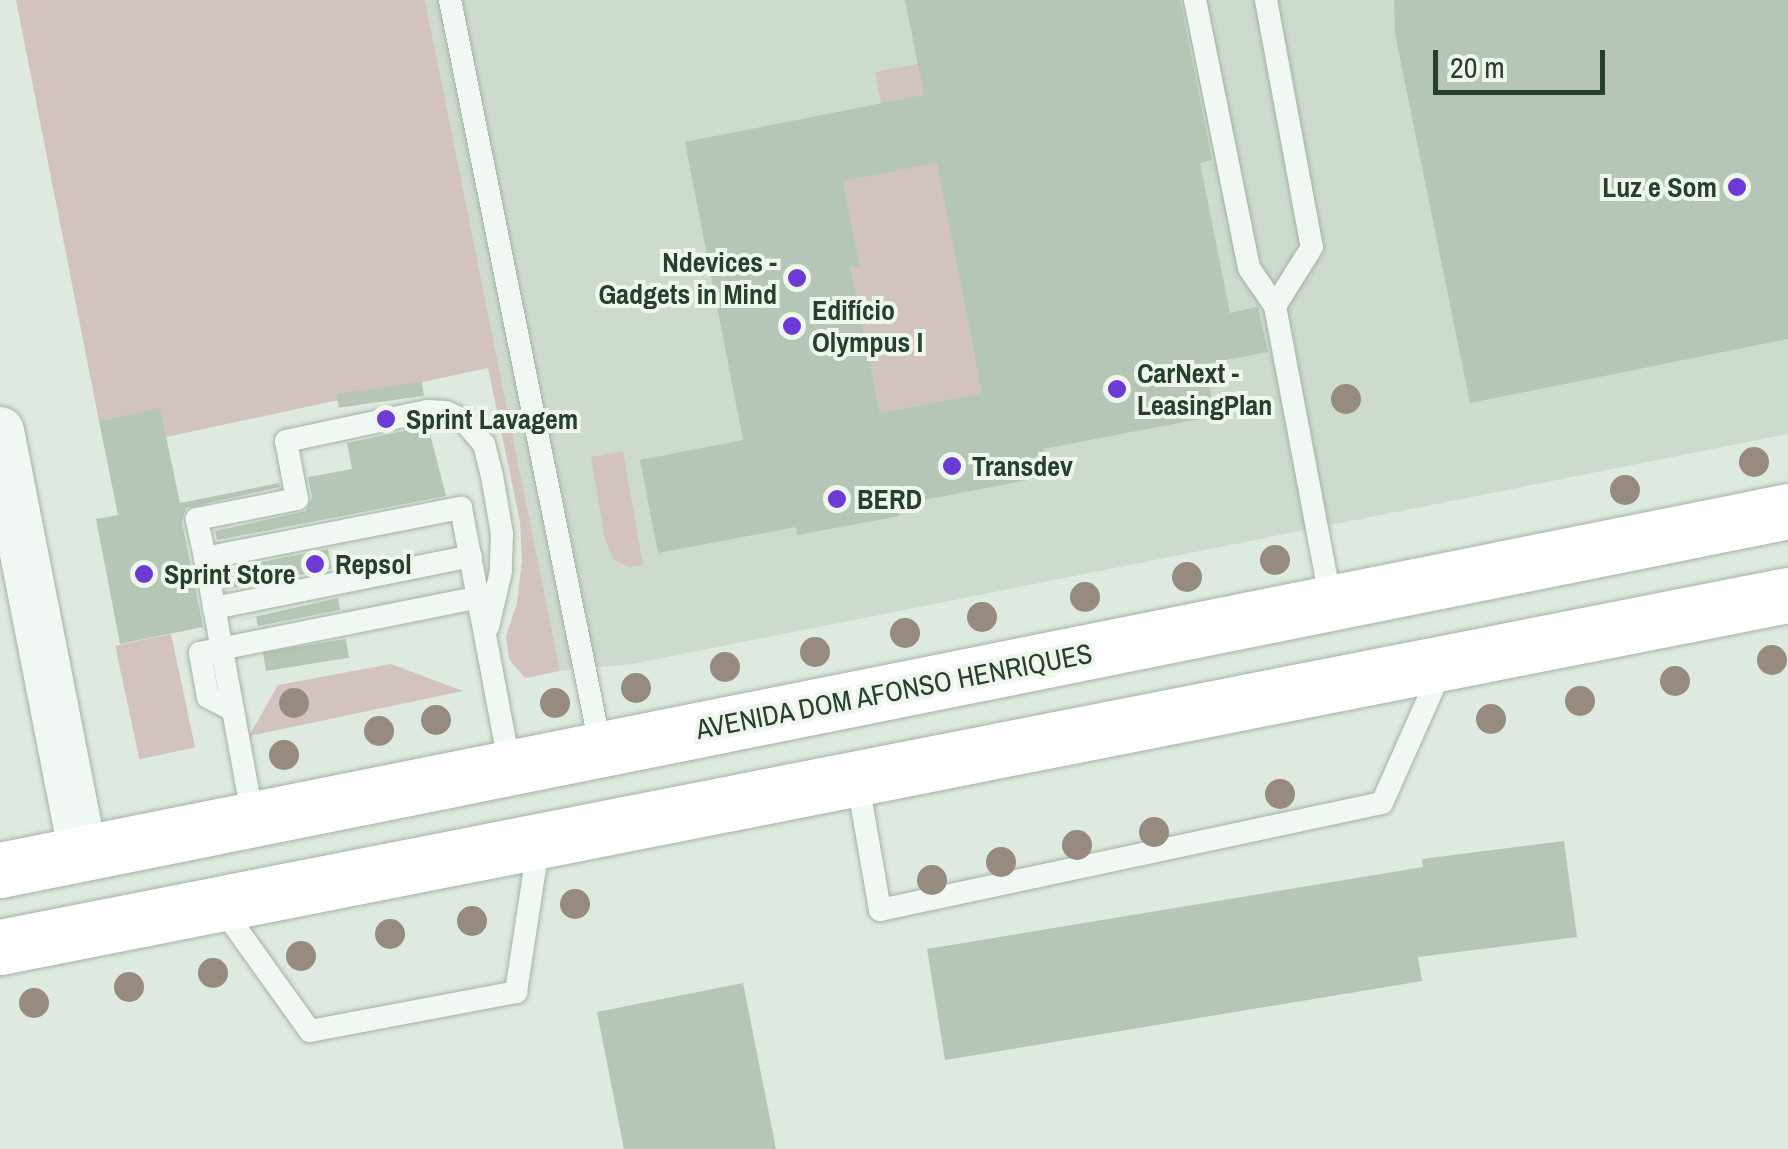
<!DOCTYPE html>
<html>
<head>
<meta charset="utf-8">
<style>
  body { margin:0 }
  #map { position:relative; width:1788px; height:1149px; overflow:hidden; background:#dee9df; font-family:"Archivo Narrow",sans-serif }
  div>[style] { position:absolute }
  .built>* { inset:0; background:#ccdbcd }
  .green>* { inset:0; background:#d3c3bf; transform-origin:0 0 }
  .building>* { inset:0; background:#b5c6b6; transform-origin:0 0 }
  .roads { filter:drop-shadow(0 0 2px #a3b3a5) drop-shadow(0 0 2px #a3b3a5) }
  .lane>* { height:22px; margin:-11px; padding:0 11px; transform-origin:11px; border-radius:11px; background:#f1f7f2 }
  .street>* { height:48px; margin:-24px; padding:0 24px; transform-origin:24px; border-radius:24px; background:#f1f7f2 }
  .secondary>* { height:55px; margin:-27.5px; padding:0 27.5px; transform-origin:27.5px; border-radius:27.5px; background:#fff }
  .trees>* { width:30px; height:30px; margin:-15px; border-radius:50%; background:#978b80 }
  .dots>* { width:28px; height:28px; translate:-50% -50%; box-sizing:border-box; border:5px solid #eef6ee; border-radius:50% }
  span { translate:-50% -50%; white-space:nowrap; text-align:center; line-height:1.15; -webkit-text-stroke:8px #eef6ee; paint-order:stroke }
  .poi-label { font-size:28px; color:#264029; font-weight:700 }
  .right { translate:-100% -50%; text-align:right }
  .left { translate:0 -50%; text-align:left }
  .street-label { font-size:28px; color:#264029 }
  .scale { position:absolute; left:1433px; top:50px; width:172px; height:45px; box-sizing:border-box; border:5px solid #264029; border-top:0; padding-left:12px; font-size:30px; line-height:35px; white-space:nowrap; color:#264029; -webkit-text-stroke:8px #eef6ee; paint-order:stroke }
</style>
</head>
<body>
<div id="map">
  <div class="built">
    <div style="clip-path:polygon(425px 0,1788px 0,1788px 434px,632px 664px,560px 671px)"></div>
  </div>
  <div class="green">
    <div style="clip-path:polygon(16px 0,425px 0,560px 671px,525px 678px,509px 659px,506px 636px,517px 603px,522px 561px,520px 522px,488px 368px,166px 437px,160px 409px,99px 421px)"></div>
    <div style="clip-path:polygon(918px 64px,976px 361px,1030px 384px,880px 413px,851px 268px,860px 266px,843px 181px,885px 173px,873px 105px,881px 103px,875px 72px)"></div>
    <div style="clip-path:polygon(623px 451px,643px 565px,629px 567px,614px 560px,605px 540px,591px 457px)"></div>
    <div style="left:171px;top:634px;width:116px;height:57px;rotate:78deg"></div>
    <div style="clip-path:polygon(391px 664px,463px 691px,249px 736px,278px 685px)"></div>
  </div>
  <div class="building">
    <div style="clip-path:polygon(evenodd,905px 0,1180px 0,1212px 160px,1200px 163px,1230px 313px,1258px 307px,1268px 352px,1205px 364px,1215px 416px,1043px 449px,1049px 476px,897px 505px,900px 516px,797px 535px,796px 527px,658px 553px,640px 460px,743px 440px,685px 142px,924px 95px,905px 0,937px 163px,982px 393px,880px 413px,851px 268px,860px 266px,843px 181px,937px 163px)"></div>
    <div style="clip-path:polygon(1394px 0,1788px 0,1788px 339px,1470px 403px,1395px 34px)"></div>
    <div style="left:422px;top:382px;width:14px;height:86px;rotate:82deg"></div>
    <div style="clip-path:polygon(160px 408px,180px 503px,279px 483px,280px 487px,186px 508px,182px 522px,203px 627px,120px 644px,96px 519px,118px 515px,99px 421px)"></div>
    <div style="clip-path:polygon(428px 426px,446px 496px,217px 540px,215px 531px,306px 511px,312px 497px,308px 477px,352px 469px,347px 443px)"></div>
    <div style="left:328px;top:549px;width:20px;height:108px;rotate:79deg"></div>
    <div style="clip-path:polygon(338px 598px,340px 610px,258px 626px,256px 617px,232px 622px)"></div>
    <div style="left:346px;top:639px;width:19px;height:84px;rotate:81deg"></div>
    <div style="clip-path:polygon(1564px 841px,1577px 937px,1418px 957px,1422px 981px,945px 1060px,927px 949px,1423px 867px,1422px 859px)"></div>
    <div style="clip-path:polygon(743px 983px,776px 1149px,624px 1149px,597px 1012px)"></div>
  </div>
  <div class="roads">
    <div class="lane">
      <div style="left:450px;top:0;width:765px;rotate:78.62deg"></div>
      <div style="left:1195px;top:0;width:273px;rotate:78.6deg"></div>
      <div style="left:1249px;top:268px;width:46px;rotate:55.6deg"></div>
      <div style="left:1266px;top:0;width:251px;rotate:79.5deg"></div>
      <div style="left:1312px;top:247px;width:70px;rotate:122.1deg"></div>
      <div style="left:1275px;top:306px;width:302px;rotate:79.3deg"></div>
      <div style="left:205px;top:558px;width:40px;rotate:-102deg"></div>
      <div style="left:197px;top:519px;width:102px;rotate:-11.3deg"></div>
      <div style="left:297px;top:499px;width:59px;rotate:-100.7deg"></div>
      <div style="left:286px;top:441px;width:144px;rotate:-12deg"></div>
      <div style="left:427px;top:411px;width:19px;rotate:3deg"></div>
      <div style="left:446px;top:412px;width:19px;rotate:25deg"></div>
      <div style="left:463px;top:420px;width:32px;rotate:49deg"></div>
      <div style="left:484px;top:444px;width:33px;rotate:76deg"></div>
      <div style="left:492px;top:476px;width:59px;rotate:80.2deg"></div>
      <div style="left:502px;top:534px;width:37px;rotate:92deg"></div>
      <div style="left:501px;top:571px;width:57px;rotate:103.1deg"></div>
      <div style="left:214px;top:608px;width:262px;rotate:-11.4deg"></div>
      <div style="left:233px;top:710px;width:28px;rotate:-153deg"></div>
      <div style="left:208px;top:697px;width:45px;rotate:-100.3deg"></div>
      <div style="left:200px;top:653px;width:285px;rotate:-11.3deg"></div>
      <div style="left:857px;top:778px;width:134px;rotate:80.1deg"></div>
      <div style="left:880px;top:910px;width:513px;rotate:-12.03deg"></div>
      <div style="left:1382px;top:803px;width:150px;rotate:-66deg"></div>
      <div style="left:253px;top:819px;width:265px;rotate:-100.4deg"></div>
      <div style="left:205px;top:558px;width:261px;rotate:-11.1deg"></div>
      <div style="left:461px;top:508px;width:265px;rotate:79.3deg"></div>
      <div style="left:219px;top:904px;width:156px;rotate:54.4deg"></div>
      <div style="left:310px;top:1031px;width:210px;rotate:-10.7deg"></div>
      <div style="left:516px;top:992px;width:152px;rotate:-81.3deg"></div>
    </div>
    <div class="street">
      <div style="left:0;top:431px;width:431px;rotate:78.9deg"></div>
    </div>
    <div class="secondary">
      <div style="left:0;top:870px;width:1824px;rotate:-11.35deg"></div>
      <div style="left:0;top:947px;width:1822px;rotate:-11.14deg"></div>
    </div>
  </div>
  <div class="trees">
    <div style="left:1346px;top:399px"></div>
    <div style="left:1754px;top:462px"></div>
    <div style="left:1625px;top:490px"></div>
    <div style="left:1275px;top:560px"></div>
    <div style="left:1187px;top:577px"></div>
    <div style="left:1085px;top:597px"></div>
    <div style="left:982px;top:617px"></div>
    <div style="left:905px;top:633px"></div>
    <div style="left:815px;top:652px"></div>
    <div style="left:1772px;top:660px"></div>
    <div style="left:725px;top:667px"></div>
    <div style="left:1675px;top:681px"></div>
    <div style="left:636px;top:688px"></div>
    <div style="left:1580px;top:701px"></div>
    <div style="left:294px;top:703px"></div>
    <div style="left:555px;top:703px"></div>
    <div style="left:1491px;top:719px"></div>
    <div style="left:436px;top:720px"></div>
    <div style="left:379px;top:731px"></div>
    <div style="left:284px;top:755px"></div>
    <div style="left:1280px;top:794px"></div>
    <div style="left:1154px;top:832px"></div>
    <div style="left:1077px;top:845px"></div>
    <div style="left:1001px;top:862px"></div>
    <div style="left:932px;top:880px"></div>
    <div style="left:575px;top:904px"></div>
    <div style="left:472px;top:921px"></div>
    <div style="left:390px;top:934px"></div>
    <div style="left:301px;top:956px"></div>
    <div style="left:213px;top:973px"></div>
    <div style="left:129px;top:987px"></div>
    <div style="left:34px;top:1003px"></div>
  </div>
  <div class="dots">
    <div style="left:1737px;top:187px;background:#6c3bd5"></div>
    <div style="left:797px;top:278px;background:#6c3bd5"></div>
    <div style="left:792px;top:326px;background:#6c3bd5"></div>
    <div style="left:1117px;top:389px;background:#6c3bd5"></div>
    <div style="left:386px;top:419px;background:#6c3bd5"></div>
    <div style="left:952px;top:466px;background:#6c3bd5"></div>
    <div style="left:837px;top:499px;background:#6c3bd5"></div>
    <div style="left:315px;top:564px;background:#6c3bd5"></div>
    <div style="left:144px;top:574px;background:#6c3bd5"></div>
  </div>
  <div class="poi-label">
    <span class="right" style="left:1717px;top:187px">Luz e Som</span>
    <span class="right" style="left:777px;top:278px">Ndevices -<br>Gadgets in Mind</span>
    <span class="left" style="left:812px;top:326px">Edifício<br>Olympus I</span>
    <span class="left" style="left:1137px;top:389px">CarNext -<br>LeasingPlan</span>
    <span class="left" style="left:406px;top:419px">Sprint Lavagem</span>
    <span class="left" style="left:972px;top:466px">Transdev</span>
    <span class="left" style="left:857px;top:499px">BERD</span>
    <span class="left" style="left:335px;top:564px">Repsol</span>
    <span class="left" style="left:164px;top:574px">Sprint Store</span>
  </div>
  <div class="street-label">
    <span style="left:894px;top:691px;rotate:-11deg">AVENIDA DOM AFONSO HENRIQUES</span>
  </div>
  <div class="scale">20 m</div>
</div>
</body>
</html>
